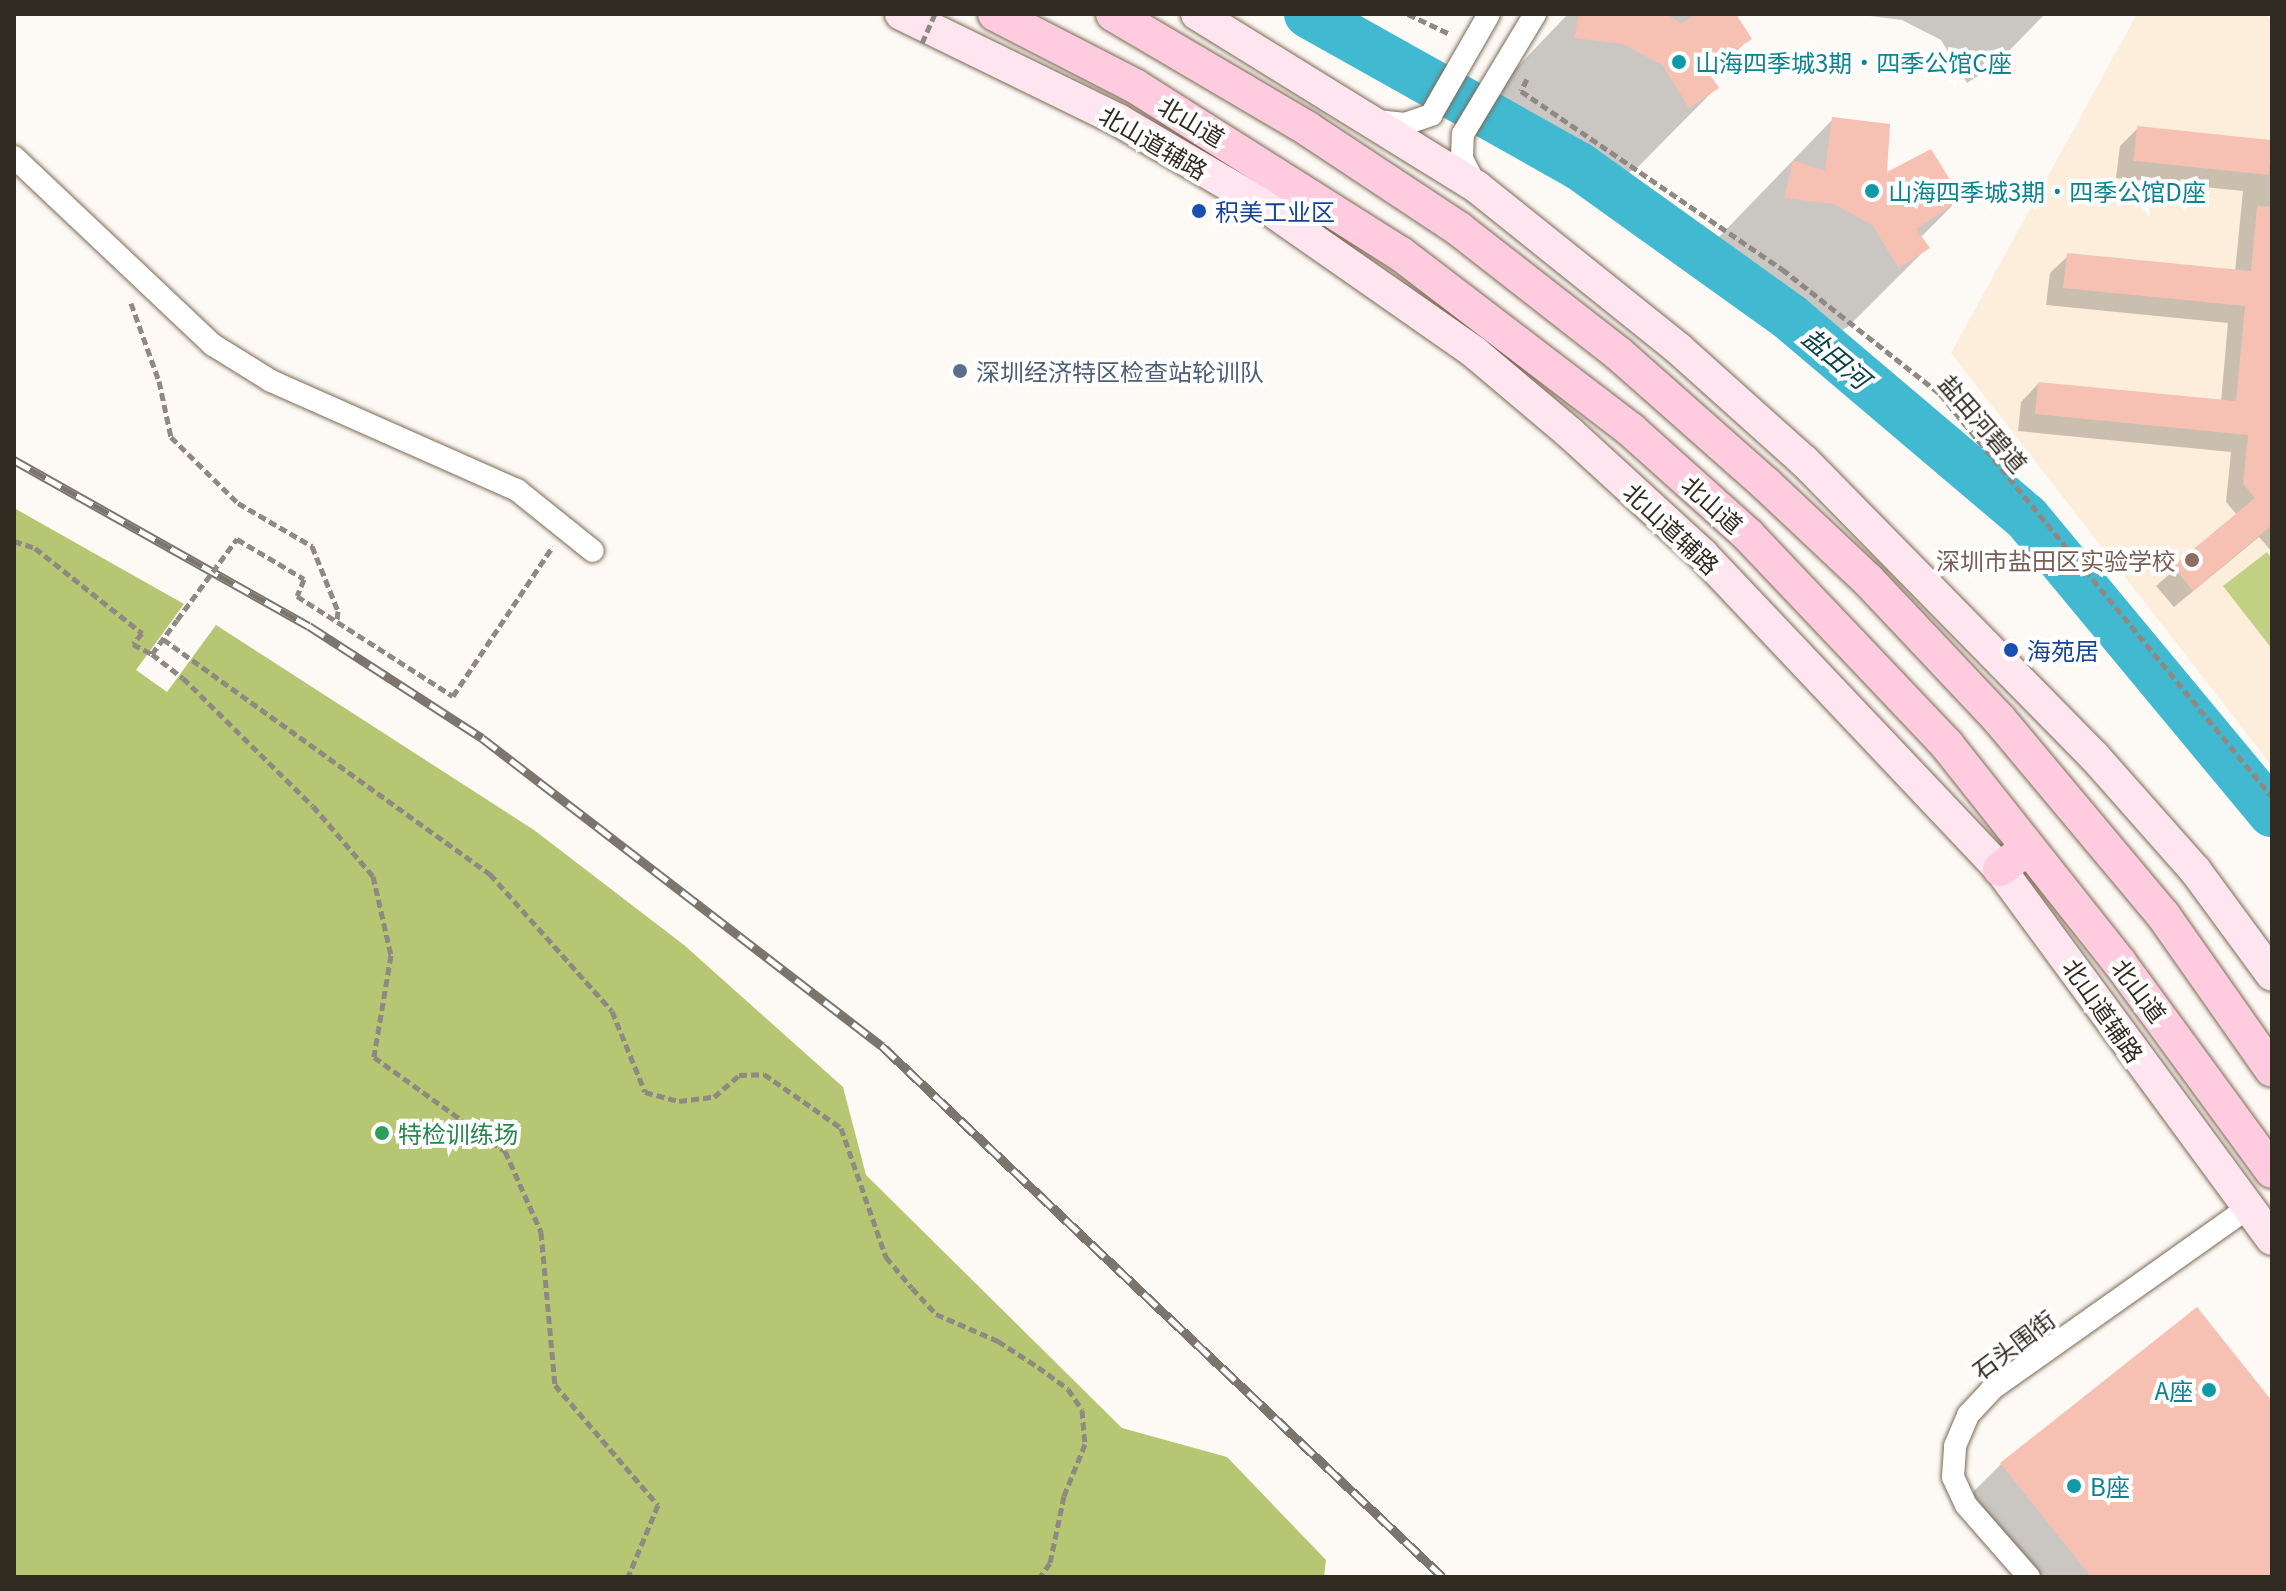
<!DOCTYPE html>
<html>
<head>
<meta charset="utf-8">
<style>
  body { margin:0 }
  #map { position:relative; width:2286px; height:1591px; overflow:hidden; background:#fdf9f4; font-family:Georgia,"Noto Sans SC",serif }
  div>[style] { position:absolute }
  .built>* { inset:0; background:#fdeedb }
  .green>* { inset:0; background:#c1d083 }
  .forest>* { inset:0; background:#b6c673 }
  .shadow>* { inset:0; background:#0003 }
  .river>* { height:48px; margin:-24px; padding:0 24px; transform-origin:24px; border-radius:24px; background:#41b9d1 }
  .building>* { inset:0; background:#f6c0b3; transform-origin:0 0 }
  .path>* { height:5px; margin-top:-2.5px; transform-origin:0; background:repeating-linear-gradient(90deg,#8f8982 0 8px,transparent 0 12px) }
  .roads { filter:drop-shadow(0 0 2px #7b6a54) drop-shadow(0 0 2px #7b6a54) }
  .street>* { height:22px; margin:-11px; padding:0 11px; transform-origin:11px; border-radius:11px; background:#fff }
  .secondary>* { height:32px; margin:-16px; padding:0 16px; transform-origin:16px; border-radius:16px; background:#fee5ef }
  .primary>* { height:34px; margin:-17px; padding:0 17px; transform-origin:17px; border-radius:17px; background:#fecbdf }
  .rail>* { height:9px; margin-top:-4.5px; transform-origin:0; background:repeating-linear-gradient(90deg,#fff 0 18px,#7b756d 0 36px); box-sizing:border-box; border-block:2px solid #7b756d }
  .path-bridge>* { height:5px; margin-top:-2.5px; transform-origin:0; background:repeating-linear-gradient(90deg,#8f8982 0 8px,transparent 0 12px) }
  .dots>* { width:22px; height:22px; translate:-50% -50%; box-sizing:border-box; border:4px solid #fff; border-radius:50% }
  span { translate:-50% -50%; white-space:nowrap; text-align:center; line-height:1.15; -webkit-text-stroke:8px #fff; paint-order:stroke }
  .culture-label { font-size:24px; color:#0d838f }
  .left { translate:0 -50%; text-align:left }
  .right { translate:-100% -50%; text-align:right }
  .street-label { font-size:24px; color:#312a20 }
  .transit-label { font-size:24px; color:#164399 }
  .service-label { font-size:24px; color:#4e5e75 }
  .education-label { font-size:24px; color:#785e54 }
  .leisure-label { font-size:24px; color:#27864d }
  .water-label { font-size:26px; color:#0b414b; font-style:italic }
  .frame { position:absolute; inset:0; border:16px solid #312a20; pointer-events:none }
</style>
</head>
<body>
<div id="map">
  <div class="built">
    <div style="clip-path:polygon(2137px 14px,2266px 14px,2272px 22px,2272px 766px,1951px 353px)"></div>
  </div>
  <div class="green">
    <div style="clip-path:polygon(2267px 552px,2272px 559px,2272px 649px,2223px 586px)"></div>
  </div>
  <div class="forest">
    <div style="clip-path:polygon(14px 508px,184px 604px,136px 670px,167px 692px,216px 625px,534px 830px,684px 945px,843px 1087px,866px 1175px,1122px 1428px,1227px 1457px,1326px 1560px,1324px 1577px,14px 1577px)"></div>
  </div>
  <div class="shadow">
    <div style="clip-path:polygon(1568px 14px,1734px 14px,1749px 39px,1710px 78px,1717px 87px,1639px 166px,1610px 185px,1584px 143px,1545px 122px,1497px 116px,1504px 81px)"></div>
    <div style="clip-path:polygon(1854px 14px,2045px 14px,1996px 64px,1967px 83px,1941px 40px,1902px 20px)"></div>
    <div style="clip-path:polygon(1833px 119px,1885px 175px,1960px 198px,1920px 238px,1927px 248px,1849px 326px,1820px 344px,1795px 302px,1756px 282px,1708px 276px,1715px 241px)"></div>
    <div style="clip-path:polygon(2138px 128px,2272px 142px,2272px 552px,2259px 537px,2174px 607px,2156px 586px,2237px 515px,2226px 502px,2231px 452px,2018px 431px,2021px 402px,2038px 384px,2221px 402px,2228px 323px,2046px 305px,2050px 273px,2068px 256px,2235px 272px,2243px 191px,2116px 178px,2120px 146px)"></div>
    <div style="clip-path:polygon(2272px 1404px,2272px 1577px,2018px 1577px,1960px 1505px,2001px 1464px)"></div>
  </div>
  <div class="river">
    <div style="left:1308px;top:14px;width:311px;rotate:29.3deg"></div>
    <div style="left:1579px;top:166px;width:261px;rotate:35.6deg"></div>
    <div style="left:1791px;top:318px;width:308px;rotate:40.3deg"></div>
    <div style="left:2026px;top:517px;width:385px;rotate:50.3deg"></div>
  </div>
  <div class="building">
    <div style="clip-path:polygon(1579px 14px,1666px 14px,1682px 24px,1695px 14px,1736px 14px,1752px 39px,1706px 69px,1719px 88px,1689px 108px,1662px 65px,1623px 44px,1574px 38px)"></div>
    <div style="clip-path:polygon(1832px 117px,1890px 124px,1887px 172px,1931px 149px,1962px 199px,1916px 229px,1930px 248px,1899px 268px,1872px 225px,1834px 204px,1784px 198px,1793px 160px,1825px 171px)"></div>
    <div style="left:2137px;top:126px;width:136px;height:35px;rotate:6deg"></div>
    <div style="clip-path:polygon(2257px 206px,2272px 207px,2272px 525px,2193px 591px,2173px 566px,2255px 498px,2243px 484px,2248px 435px,2035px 414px,2038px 382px,2236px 401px,2245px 306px,2063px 288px,2067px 253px,2251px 271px)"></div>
    <div style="clip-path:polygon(2197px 1307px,2272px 1401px,2272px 1577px,2091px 1577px,2000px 1463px)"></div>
  </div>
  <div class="path">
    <div style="left:1408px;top:14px;width:47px;rotate:25.5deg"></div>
    <div style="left:1527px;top:79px;width:13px;rotate:117deg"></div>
    <div style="left:1521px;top:91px;width:316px;rotate:34.3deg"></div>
    <div style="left:1782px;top:269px;width:201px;rotate:38.3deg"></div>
    <div style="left:1940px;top:394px;width:522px;rotate:50.52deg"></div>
    <div style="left:131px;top:303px;width:83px;rotate:70.3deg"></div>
    <div style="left:159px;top:381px;width:57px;rotate:77.9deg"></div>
    <div style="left:171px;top:437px;width:94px;rotate:44.6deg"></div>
    <div style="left:238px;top:503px;width:86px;rotate:30.2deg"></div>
    <div style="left:312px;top:546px;width:70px;rotate:68.2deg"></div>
    <div style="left:338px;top:611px;width:9px;rotate:96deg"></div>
    <div style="left:237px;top:539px;width:78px;rotate:30.8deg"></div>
    <div style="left:304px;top:579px;width:18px;rotate:112deg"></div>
    <div style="left:297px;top:596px;width:185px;rotate:32.7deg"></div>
    <div style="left:453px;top:696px;width:180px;rotate:-56.3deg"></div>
    <div style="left:14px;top:541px;width:22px;rotate:18deg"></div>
    <div style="left:35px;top:548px;width:137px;rotate:38.5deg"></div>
    <div style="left:142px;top:633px;width:14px;rotate:129deg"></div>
    <div style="left:133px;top:644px;width:21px;rotate:28deg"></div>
    <div style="left:152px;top:654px;width:42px;rotate:-53.7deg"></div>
    <div style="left:163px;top:639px;width:403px;rotate:35.7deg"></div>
    <div style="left:490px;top:874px;width:183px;rotate:48.3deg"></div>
    <div style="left:612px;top:1011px;width:87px;rotate:67.8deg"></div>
    <div style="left:645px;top:1092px;width:35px;rotate:15deg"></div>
    <div style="left:679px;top:1101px;width:35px;rotate:-7deg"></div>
    <div style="left:714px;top:1097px;width:33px;rotate:-41deg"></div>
    <div style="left:739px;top:1075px;width:25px;rotate:-2deg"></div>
    <div style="left:764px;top:1074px;width:94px;rotate:35deg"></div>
    <div style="left:841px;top:1128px;width:137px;rotate:70.8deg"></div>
    <div style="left:886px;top:1257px;width:40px;rotate:50deg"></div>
    <div style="left:912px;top:1288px;width:35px;rotate:47deg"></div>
    <div style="left:936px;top:1314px;width:68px;rotate:23.5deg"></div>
    <div style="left:998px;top:1341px;width:48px;rotate:33deg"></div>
    <div style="left:1038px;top:1367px;width:37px;rotate:36deg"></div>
    <div style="left:1068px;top:1389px;width:25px;rotate:56deg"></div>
    <div style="left:1082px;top:1410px;width:34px;rotate:85deg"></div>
    <div style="left:1085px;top:1444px;width:56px;rotate:112deg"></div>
    <div style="left:1064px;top:1496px;width:68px;rotate:101.8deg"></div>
    <div style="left:1050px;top:1563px;width:17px;rotate:126deg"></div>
    <div style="left:152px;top:654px;width:39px;rotate:38deg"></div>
    <div style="left:183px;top:678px;width:182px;rotate:44.6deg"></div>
    <div style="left:313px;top:806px;width:92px;rotate:49.4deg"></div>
    <div style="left:373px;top:876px;width:81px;rotate:77.2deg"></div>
    <div style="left:391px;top:955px;width:103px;rotate:99.5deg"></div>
    <div style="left:374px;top:1057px;width:161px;rotate:35.7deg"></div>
    <div style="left:505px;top:1151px;width:89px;rotate:66deg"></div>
    <div style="left:541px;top:1232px;width:154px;rotate:84.8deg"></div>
    <div style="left:555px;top:1385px;width:158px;rotate:49.4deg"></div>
    <div style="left:658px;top:1505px;width:78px;rotate:112.6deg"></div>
  </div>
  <div class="roads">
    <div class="street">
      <div style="left:1377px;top:121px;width:28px;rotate:6deg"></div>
      <div style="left:1405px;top:124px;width:28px;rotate:-19deg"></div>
      <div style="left:1431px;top:115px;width:116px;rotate:-60.1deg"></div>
      <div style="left:14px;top:157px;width:274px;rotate:43.4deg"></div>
      <div style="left:213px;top:345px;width:68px;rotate:31.8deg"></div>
      <div style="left:271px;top:381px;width:269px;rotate:23.9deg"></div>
      <div style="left:517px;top:490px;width:97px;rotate:38.8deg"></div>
      <div style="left:1476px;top:186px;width:31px;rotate:-117deg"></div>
      <div style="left:1462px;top:158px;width:24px;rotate:-88deg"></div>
      <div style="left:1463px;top:134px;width:140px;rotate:-59deg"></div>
      <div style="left:2029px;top:1577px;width:96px;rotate:-131.2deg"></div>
      <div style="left:1966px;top:1505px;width:31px;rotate:-115deg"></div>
      <div style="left:1953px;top:1477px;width:31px;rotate:-86deg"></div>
      <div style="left:1955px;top:1446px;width:34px;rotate:-67deg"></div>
      <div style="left:1968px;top:1415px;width:35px;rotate:-47deg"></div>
      <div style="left:1992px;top:1389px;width:314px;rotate:-35.3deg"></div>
    </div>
    <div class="secondary">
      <div style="left:901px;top:14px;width:242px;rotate:26deg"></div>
      <div style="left:1118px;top:120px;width:167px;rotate:30.3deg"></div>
      <div style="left:1262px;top:204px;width:259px;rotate:34.9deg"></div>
      <div style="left:1474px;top:352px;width:126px;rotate:40.2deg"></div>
      <div style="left:1570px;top:433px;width:180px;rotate:42.5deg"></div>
      <div style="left:1703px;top:555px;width:432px;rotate:46.6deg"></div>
      <div style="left:2000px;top:869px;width:459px;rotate:53.7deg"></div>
      <div style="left:1197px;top:14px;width:329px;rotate:31.7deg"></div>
      <div style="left:1477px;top:187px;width:259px;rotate:38.7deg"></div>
      <div style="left:1679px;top:349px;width:168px;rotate:41.9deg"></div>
      <div style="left:1804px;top:461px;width:414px;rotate:45.5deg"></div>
      <div style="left:2094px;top:756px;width:152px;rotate:48.5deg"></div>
      <div style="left:2195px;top:870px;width:130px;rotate:53.7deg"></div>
    </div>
    <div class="primary">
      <div style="left:995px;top:14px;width:157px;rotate:27.2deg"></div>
      <div style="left:1135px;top:86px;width:315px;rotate:32.3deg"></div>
      <div style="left:1401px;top:254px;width:290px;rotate:37.4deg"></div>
      <div style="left:1631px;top:430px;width:157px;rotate:41.9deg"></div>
      <div style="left:1748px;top:535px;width:289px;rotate:46.5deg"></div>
      <div style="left:1947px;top:745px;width:277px;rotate:51.6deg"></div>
      <div style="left:2119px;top:962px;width:259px;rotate:53.8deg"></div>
      <div style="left:1113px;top:14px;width:226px;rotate:30.5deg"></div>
      <div style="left:1308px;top:129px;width:181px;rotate:33.5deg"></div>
      <div style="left:1459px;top:229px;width:203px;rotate:38deg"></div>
      <div style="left:1619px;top:354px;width:196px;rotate:41.5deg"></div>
      <div style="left:1766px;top:484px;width:140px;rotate:43.3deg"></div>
      <div style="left:1868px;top:580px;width:191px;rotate:46.7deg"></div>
      <div style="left:1999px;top:719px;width:256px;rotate:50.1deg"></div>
      <div style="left:2163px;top:915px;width:189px;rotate:54.9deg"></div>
      <div style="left:2000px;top:869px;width:35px;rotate:-37deg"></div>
    </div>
  </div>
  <div class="rail">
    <div style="left:14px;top:460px;width:338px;rotate:29.4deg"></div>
    <div style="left:309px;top:626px;width:206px;rotate:32.9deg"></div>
    <div style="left:482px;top:738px;width:505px;rotate:37.6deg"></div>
    <div style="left:882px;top:1046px;width:772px;rotate:43.43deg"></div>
  </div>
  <div class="path-bridge">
    <div style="left:922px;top:43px;width:32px;rotate:-66deg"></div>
    <div style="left:177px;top:620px;width:101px;rotate:-53.5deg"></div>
  </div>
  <div class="dots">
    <div style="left:1679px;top:62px;background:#0f9aa8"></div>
    <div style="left:1872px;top:191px;background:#0f9aa8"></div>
    <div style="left:1199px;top:211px;background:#1a4fb4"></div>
    <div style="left:960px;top:371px;background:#5c6f8a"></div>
    <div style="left:2192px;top:560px;background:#8d6e63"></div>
    <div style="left:2011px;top:650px;background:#1a4fb4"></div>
    <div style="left:382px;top:1133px;background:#2e9e5b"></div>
    <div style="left:2209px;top:1390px;background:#0f9aa8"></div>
    <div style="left:2074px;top:1486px;background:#0f9aa8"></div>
  </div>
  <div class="culture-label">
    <span class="left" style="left:1695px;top:62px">山海四季城3期·四季公馆C座</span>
    <span class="left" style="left:1888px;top:191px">山海四季城3期·四季公馆D座</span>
    <span class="right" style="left:2193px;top:1390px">A座</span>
    <span class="left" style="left:2090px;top:1486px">B座</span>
  </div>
  <div class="street-label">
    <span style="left:1192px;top:121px;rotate:31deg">北山道</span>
    <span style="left:1154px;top:142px;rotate:30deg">北山道辅路</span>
    <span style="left:1984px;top:423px;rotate:49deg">盐田河碧道</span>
    <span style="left:1713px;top:504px;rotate:42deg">北山道</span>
    <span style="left:1672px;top:528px;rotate:43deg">北山道辅路</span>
    <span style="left:2140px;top:990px;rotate:53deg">北山道</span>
    <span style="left:2104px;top:1010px;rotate:55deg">北山道辅路</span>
    <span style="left:2013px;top:1344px;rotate:-37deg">石头围街</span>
  </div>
  <div class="transit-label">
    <span class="left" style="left:1215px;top:211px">积美工业区</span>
    <span class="left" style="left:2027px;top:650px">海苑居</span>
  </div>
  <div class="service-label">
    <span class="left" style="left:976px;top:371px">深圳经济特区检查站轮训队</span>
  </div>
  <div class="education-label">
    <span class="right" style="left:2176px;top:560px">深圳市盐田区实验学校</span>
  </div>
  <div class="leisure-label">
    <span class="left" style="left:398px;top:1133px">特检训练场</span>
  </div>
  <div class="water-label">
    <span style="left:1837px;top:357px;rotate:40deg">盐田河</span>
  </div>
  <div class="frame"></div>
</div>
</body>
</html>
